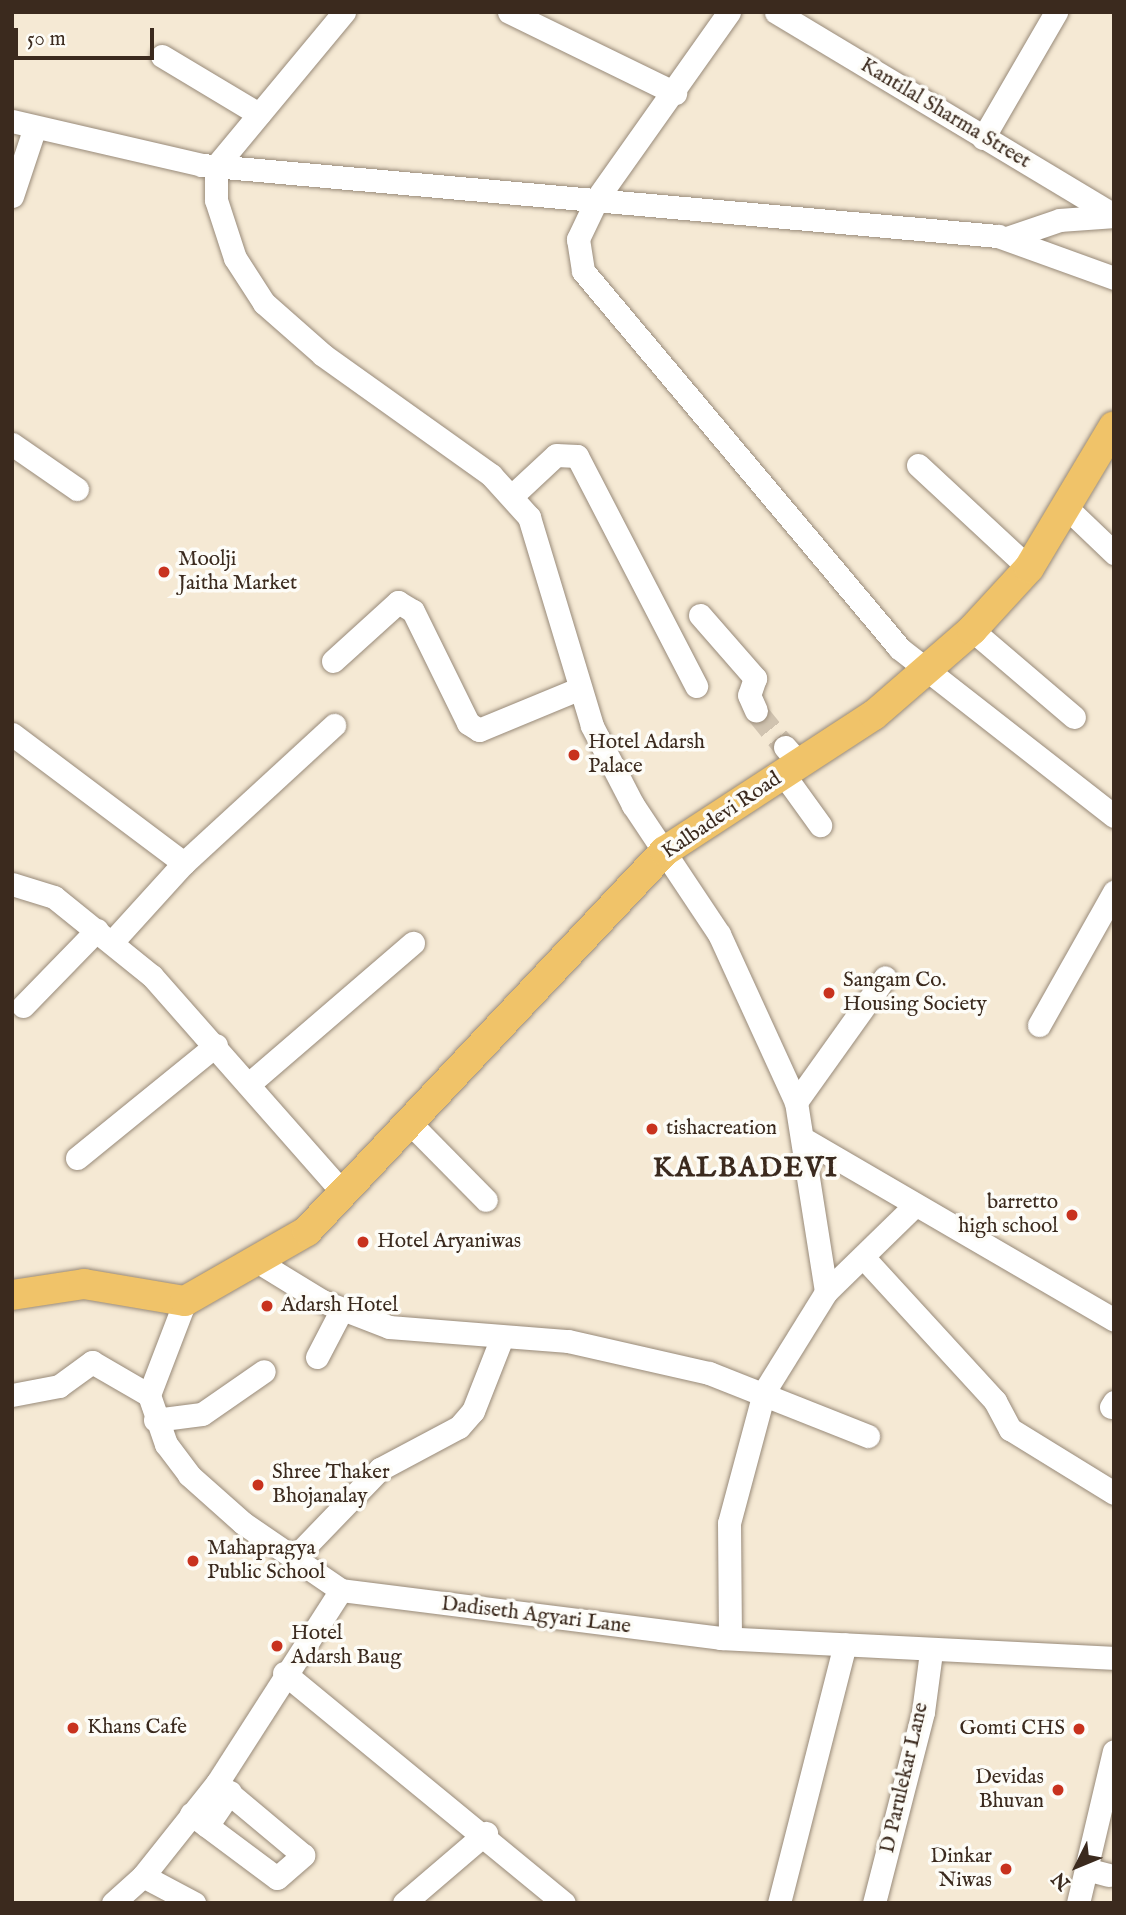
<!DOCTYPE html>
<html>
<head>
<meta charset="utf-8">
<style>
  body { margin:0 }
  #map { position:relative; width:1126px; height:1915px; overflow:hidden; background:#f5e9d4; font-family:"IM FELL English",serif }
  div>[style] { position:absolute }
  .minor-tunnel>* { height:23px; margin-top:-11.5px; transform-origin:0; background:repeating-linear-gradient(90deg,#d0c3b0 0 23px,transparent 0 34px) }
  .roads { filter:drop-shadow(0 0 2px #988a79) drop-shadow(0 0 2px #988a79) }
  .minor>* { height:23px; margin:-11.5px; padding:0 11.5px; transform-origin:11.5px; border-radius:11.5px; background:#fff }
  .major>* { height:30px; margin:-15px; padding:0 15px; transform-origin:15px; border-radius:15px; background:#f0c369 }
  .dots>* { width:19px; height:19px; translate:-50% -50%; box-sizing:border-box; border:4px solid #fdfcf7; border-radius:50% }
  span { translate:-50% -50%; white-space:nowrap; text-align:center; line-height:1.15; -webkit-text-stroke:7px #fdfcf7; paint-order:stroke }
  .street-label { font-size:21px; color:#3b2a1e }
  .poi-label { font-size:21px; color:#3b2a1e }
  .left { translate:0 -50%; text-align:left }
  .right { translate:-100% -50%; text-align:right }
  .district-label { font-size:28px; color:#3b2a1e; font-weight:700; letter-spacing:2px }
  .frame { position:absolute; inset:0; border:14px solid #3b2a1e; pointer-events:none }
  .north { position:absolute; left:1042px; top:1831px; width:70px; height:70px; -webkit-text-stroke:5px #fdfcf7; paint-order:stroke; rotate:227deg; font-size:19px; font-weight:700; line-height:28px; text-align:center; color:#3b2a1e }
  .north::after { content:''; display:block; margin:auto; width:24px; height:32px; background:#3b2a1e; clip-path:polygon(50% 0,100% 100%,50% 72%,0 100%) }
  .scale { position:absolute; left:14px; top:28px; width:140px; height:32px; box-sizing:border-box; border:4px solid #3b2a1e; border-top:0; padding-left:9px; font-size:21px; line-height:24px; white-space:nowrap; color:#3b2a1e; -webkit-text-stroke:5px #fdfcf7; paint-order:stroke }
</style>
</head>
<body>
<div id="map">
  <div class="minor-tunnel">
    <div style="left:756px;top:711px;width:46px;rotate:51.1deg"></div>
  </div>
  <div class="roads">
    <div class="minor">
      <div style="left:344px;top:12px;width:200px;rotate:129.7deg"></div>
      <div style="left:216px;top:166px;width:34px;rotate:90deg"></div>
      <div style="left:216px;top:200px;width:61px;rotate:71.9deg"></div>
      <div style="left:235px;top:258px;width:54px;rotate:57.2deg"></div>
      <div style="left:264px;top:303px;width:79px;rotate:41.4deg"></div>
      <div style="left:323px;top:355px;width:206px;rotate:35.5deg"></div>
      <div style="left:491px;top:475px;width:57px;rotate:47.9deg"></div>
      <div style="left:529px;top:517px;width:218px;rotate:73.2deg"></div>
      <div style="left:592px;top:726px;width:89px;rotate:62.6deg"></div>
      <div style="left:633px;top:805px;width:155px;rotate:56.3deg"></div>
      <div style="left:719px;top:934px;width:185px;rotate:65.4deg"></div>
      <div style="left:796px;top:1102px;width:192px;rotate:81deg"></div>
      <div style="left:509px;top:12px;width:185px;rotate:26deg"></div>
      <div style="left:729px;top:12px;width:227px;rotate:125.3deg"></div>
      <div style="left:598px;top:197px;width:47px;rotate:115.5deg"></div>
      <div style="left:578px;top:239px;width:32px;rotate:81deg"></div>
      <div style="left:583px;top:271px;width:492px;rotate:50deg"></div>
      <div style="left:899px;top:648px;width:273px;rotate:38deg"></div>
      <div style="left:776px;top:12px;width:394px;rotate:31deg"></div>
      <div style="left:162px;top:56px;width:113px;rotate:30.9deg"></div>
      <div style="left:12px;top:121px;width:195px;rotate:13deg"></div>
      <div style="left:202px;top:165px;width:799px;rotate:5.1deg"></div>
      <div style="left:998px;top:236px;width:123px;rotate:19.9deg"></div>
      <div style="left:983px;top:138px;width:146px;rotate:-59.9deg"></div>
      <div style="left:12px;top:196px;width:70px;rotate:-71.6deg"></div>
      <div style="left:1007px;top:238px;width:56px;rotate:-18.8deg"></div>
      <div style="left:1060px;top:220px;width:54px;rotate:-4.2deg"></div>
      <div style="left:12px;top:444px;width:79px;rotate:34.7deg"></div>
      <div style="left:918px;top:465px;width:151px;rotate:42.9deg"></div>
      <div style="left:514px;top:494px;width:57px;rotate:-42.9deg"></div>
      <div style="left:556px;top:455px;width:21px;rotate:3deg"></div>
      <div style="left:577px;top:456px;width:259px;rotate:62.6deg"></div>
      <div style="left:1068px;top:509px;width:64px;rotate:43.7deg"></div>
      <div style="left:700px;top:615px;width:84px;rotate:48.9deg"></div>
      <div style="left:755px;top:678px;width:18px;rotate:109deg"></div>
      <div style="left:749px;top:695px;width:17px;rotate:66deg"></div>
      <div style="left:972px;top:630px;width:134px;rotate:40.5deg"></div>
      <div style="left:333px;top:661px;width:88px;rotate:-42.2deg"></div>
      <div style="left:398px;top:602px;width:17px;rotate:31deg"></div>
      <div style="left:413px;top:611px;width:125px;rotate:63.8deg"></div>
      <div style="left:468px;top:723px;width:13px;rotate:32deg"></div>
      <div style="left:479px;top:730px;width:105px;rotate:-22.4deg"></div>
      <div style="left:12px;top:734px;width:215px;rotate:36.9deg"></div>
      <div style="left:785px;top:747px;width:23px;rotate:49deg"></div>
      <div style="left:784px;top:775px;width:62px;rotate:54.2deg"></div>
      <div style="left:12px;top:884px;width:44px;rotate:17.2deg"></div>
      <div style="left:54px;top:897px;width:126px;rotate:38.9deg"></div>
      <div style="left:152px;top:976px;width:290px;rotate:48.6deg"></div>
      <div style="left:112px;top:942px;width:107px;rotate:-47.7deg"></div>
      <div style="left:184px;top:863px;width:204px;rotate:-42.6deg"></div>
      <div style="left:23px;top:1006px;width:106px;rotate:-45.8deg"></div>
      <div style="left:1039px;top:1025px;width:153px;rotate:-60.6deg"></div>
      <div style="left:250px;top:1083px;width:215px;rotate:-40.7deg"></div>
      <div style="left:796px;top:1102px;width:153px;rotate:-54.5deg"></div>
      <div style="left:412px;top:1125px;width:105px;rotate:45.4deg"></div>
      <div style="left:807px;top:1141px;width:355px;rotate:30.2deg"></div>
      <div style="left:77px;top:1158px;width:179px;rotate:-39.1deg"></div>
      <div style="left:864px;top:1258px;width:194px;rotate:47.5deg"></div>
      <div style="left:995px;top:1401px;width:32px;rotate:62deg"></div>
      <div style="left:1010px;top:1429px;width:122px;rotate:31.6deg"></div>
      <div style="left:260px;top:1263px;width:73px;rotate:31.5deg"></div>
      <div style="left:322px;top:1301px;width:72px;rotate:21.2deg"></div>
      <div style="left:389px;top:1327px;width:180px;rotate:4.5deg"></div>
      <div style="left:568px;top:1341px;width:145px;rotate:12.8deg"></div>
      <div style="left:709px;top:1373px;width:171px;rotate:21.6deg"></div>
      <div style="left:185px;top:1301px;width:101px;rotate:111deg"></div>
      <div style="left:149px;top:1395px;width:52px;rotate:70.9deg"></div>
      <div style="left:166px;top:1444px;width:39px;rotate:53deg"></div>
      <div style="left:189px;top:1475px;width:72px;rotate:41.6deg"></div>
      <div style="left:243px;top:1523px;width:119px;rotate:34.4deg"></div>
      <div style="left:341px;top:1590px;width:383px;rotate:7.2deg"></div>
      <div style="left:721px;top:1638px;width:394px;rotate:2.9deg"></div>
      <div style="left:317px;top:1357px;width:54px;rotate:-62.5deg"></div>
      <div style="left:12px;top:1395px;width:48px;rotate:-10.8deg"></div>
      <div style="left:59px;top:1386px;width:41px;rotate:-36deg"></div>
      <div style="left:92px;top:1362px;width:66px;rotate:30.1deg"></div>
      <div style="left:1111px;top:1407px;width:6px;rotate:-59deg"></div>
      <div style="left:155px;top:1420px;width:47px;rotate:-7.3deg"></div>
      <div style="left:202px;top:1414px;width:75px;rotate:-34.7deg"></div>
      <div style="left:294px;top:1558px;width:124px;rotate:-46deg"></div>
      <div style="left:380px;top:1469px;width:89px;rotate:-28deg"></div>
      <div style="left:459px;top:1427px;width:21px;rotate:-49deg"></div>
      <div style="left:473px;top:1411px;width:76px;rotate:-68.5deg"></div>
      <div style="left:730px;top:1638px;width:115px;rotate:-90.5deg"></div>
      <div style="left:729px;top:1523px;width:136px;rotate:-75deg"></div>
      <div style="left:764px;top:1392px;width:118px;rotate:-58.2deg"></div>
      <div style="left:826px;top:1292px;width:124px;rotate:-44.3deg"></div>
      <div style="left:284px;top:1673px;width:362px;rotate:39.4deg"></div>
      <div style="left:191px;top:1814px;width:107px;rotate:36.7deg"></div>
      <div style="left:277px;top:1878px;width:35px;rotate:-41deg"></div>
      <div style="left:303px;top:1855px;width:112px;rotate:-140.1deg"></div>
      <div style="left:207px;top:1826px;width:41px;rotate:-55.9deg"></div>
      <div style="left:1086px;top:1869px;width:23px;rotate:15deg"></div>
      <div style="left:143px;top:1876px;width:58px;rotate:27.9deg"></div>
      <div style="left:113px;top:1903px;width:40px;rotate:-42deg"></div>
      <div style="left:143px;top:1876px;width:119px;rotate:-51.5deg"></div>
      <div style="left:217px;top:1783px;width:229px;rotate:-57.3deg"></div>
      <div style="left:404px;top:1903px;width:108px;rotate:-40.5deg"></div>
      <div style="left:779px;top:1903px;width:267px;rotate:-75.7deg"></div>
      <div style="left:874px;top:1903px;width:197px;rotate:-75.6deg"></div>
      <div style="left:923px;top:1712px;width:61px;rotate:-82.4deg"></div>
      <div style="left:1078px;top:1903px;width:156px;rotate:-76.7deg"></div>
    </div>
    <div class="major">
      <div style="left:12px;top:1295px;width:73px;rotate:-8.7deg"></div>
      <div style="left:84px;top:1284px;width:102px;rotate:9.6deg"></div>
      <div style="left:185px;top:1301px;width:141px;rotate:-29.8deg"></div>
      <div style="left:307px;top:1231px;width:522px;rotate:-46.71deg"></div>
      <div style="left:665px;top:851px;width:249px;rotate:-33.1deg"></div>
      <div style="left:874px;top:715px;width:130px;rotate:-40.9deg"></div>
      <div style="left:972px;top:630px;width:84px;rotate:-47.4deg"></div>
      <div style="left:1029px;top:568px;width:165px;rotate:-59.1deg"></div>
    </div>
  </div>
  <div class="dots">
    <div style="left:164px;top:572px;background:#c8321e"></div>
    <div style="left:574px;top:755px;background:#c8321e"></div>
    <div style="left:829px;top:993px;background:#c8321e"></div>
    <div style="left:652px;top:1129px;background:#c8321e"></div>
    <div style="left:1072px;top:1215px;background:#c8321e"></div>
    <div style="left:363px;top:1242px;background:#c8321e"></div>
    <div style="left:267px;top:1306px;background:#c8321e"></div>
    <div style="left:258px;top:1485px;background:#c8321e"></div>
    <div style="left:193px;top:1561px;background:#c8321e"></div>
    <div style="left:277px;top:1646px;background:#c8321e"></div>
    <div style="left:73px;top:1728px;background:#c8321e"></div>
    <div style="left:1079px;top:1729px;background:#c8321e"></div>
    <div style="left:1058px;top:1790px;background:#c8321e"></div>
    <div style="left:1006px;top:1869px;background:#c8321e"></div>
  </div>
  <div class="street-label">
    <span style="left:945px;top:114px;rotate:31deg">Kantilal Sharma Street</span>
    <span style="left:722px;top:816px;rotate:-34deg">Kalbadevi Road</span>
    <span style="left:536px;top:1616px;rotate:7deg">Dadiseth Agyari Lane</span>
    <span style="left:905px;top:1778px;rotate:-77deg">D Parulekar Lane</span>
  </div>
  <div class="poi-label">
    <span class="left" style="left:178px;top:572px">Moolji<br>Jaitha Market</span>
    <span class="left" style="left:588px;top:755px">Hotel Adarsh<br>Palace</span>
    <span class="left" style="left:843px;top:993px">Sangam Co.<br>Housing Society</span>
    <span class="left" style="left:666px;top:1129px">tishacreation</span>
    <span class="right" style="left:1058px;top:1215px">barretto<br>high school</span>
    <span class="left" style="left:377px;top:1242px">Hotel Aryaniwas</span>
    <span class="left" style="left:281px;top:1306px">Adarsh Hotel</span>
    <span class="left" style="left:272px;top:1485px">Shree Thaker<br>Bhojanalay</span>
    <span class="left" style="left:207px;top:1561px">Mahapragya<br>Public School</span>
    <span class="left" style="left:291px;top:1646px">Hotel<br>Adarsh Baug</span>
    <span class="left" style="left:87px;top:1728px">Khans Cafe</span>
    <span class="right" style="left:1065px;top:1729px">Gomti CHS</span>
    <span class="right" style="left:1044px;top:1790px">Devidas<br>Bhuvan</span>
    <span class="right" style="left:992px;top:1869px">Dinkar<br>Niwas</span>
  </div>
  <div class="district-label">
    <span style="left:746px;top:1169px">KALBADEVI</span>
  </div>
  <div class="frame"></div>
  <div class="north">N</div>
  <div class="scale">50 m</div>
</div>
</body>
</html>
